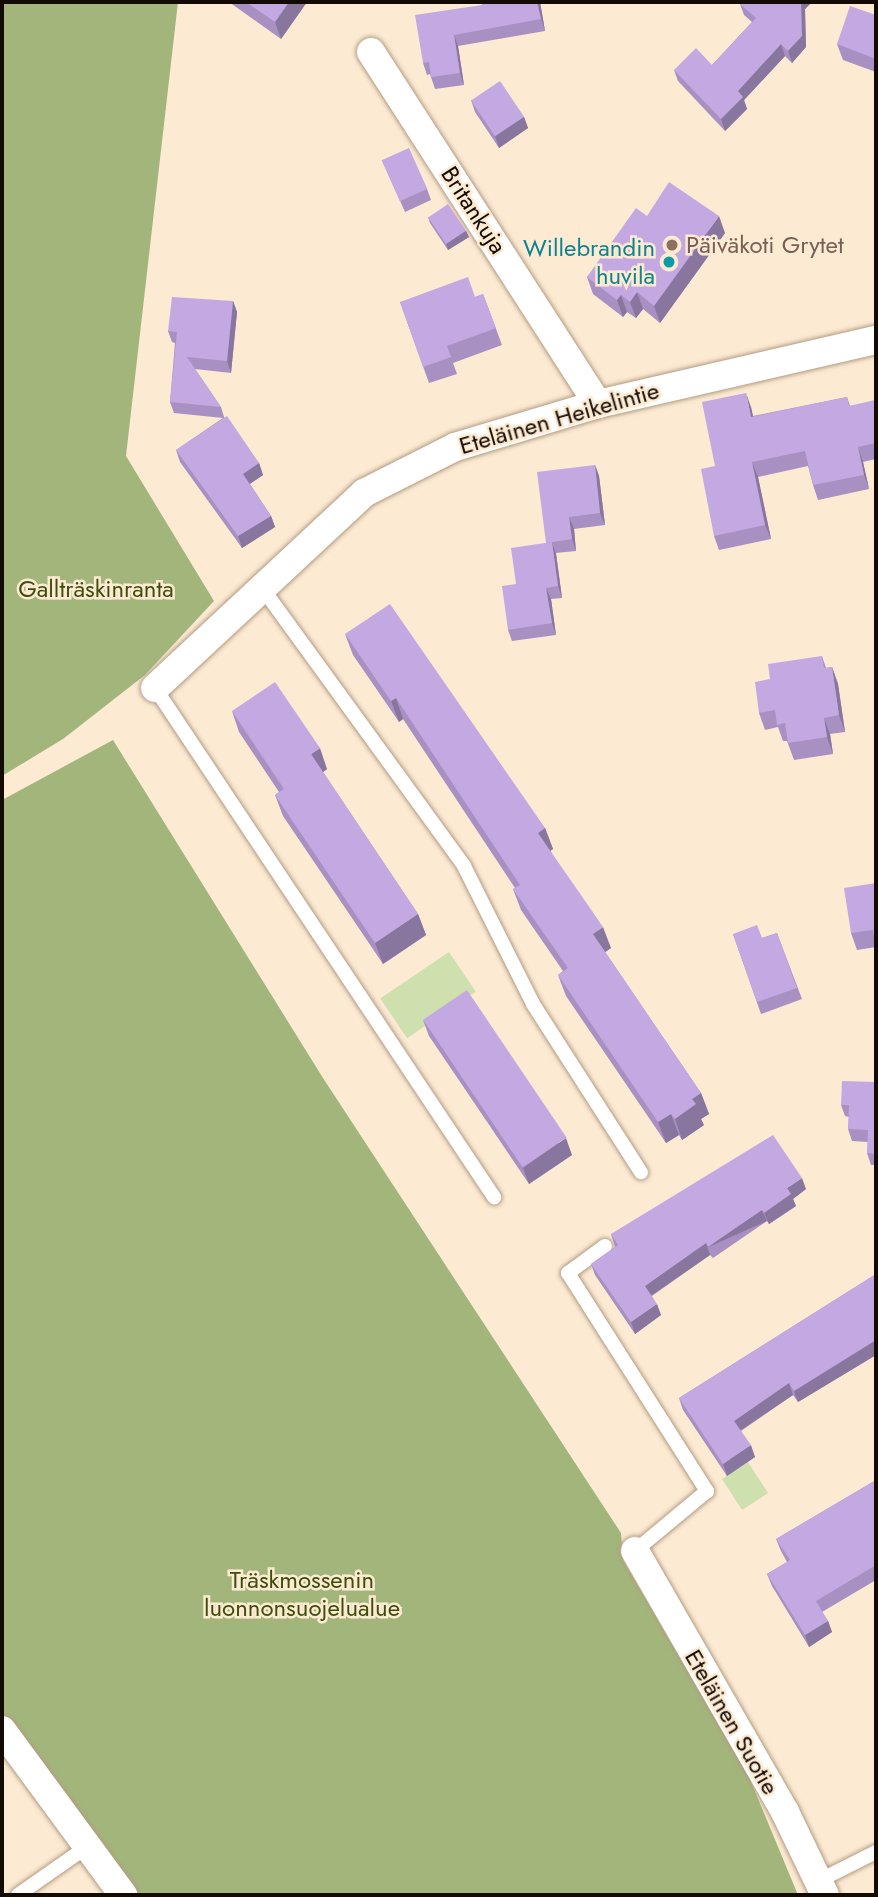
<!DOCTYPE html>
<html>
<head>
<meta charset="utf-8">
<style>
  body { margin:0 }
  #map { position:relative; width:878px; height:1897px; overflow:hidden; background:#fdead3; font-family:Jost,sans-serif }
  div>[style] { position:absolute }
  .green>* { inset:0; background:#cee0ae; transform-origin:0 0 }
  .forest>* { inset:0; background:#a2b67b }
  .roads { filter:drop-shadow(0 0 2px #b29c82) drop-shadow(0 0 2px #b29c82) }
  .service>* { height:14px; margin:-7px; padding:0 7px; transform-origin:7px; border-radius:7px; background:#fff }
  .minor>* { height:28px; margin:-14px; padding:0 14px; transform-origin:14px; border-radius:14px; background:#fff }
  .wall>* { inset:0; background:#a990c2 }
  .shaded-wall>* { inset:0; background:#89769e; transform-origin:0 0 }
  .building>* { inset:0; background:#c4a8e1; transform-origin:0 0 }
  .dots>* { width:19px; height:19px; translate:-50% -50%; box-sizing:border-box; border:4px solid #fdead3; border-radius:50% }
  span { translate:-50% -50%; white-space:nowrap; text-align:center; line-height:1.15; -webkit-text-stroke:5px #fdead3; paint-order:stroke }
  .street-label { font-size:24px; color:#130b03 }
  .education-label { font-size:24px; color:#785e54 }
  .left { translate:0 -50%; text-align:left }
  .culture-label { font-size:24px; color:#0d838f }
  .right { translate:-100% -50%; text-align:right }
  .park-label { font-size:24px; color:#3c4e0a }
  .frame { position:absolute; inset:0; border:4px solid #130b03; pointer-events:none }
</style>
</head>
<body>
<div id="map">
  <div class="green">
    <div style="left:449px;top:952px;width:48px;height:83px;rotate:56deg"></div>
    <div style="left:748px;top:1462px;width:37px;height:31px;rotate:57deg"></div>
  </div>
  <div class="forest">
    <div style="clip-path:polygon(2px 2px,178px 2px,126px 456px,214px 601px,145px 675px,63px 739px,2px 776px)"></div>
    <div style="clip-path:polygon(113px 740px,323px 1078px,621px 1533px,623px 1560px,749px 1777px,798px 1895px,131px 1895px,2px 1715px,2px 800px)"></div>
  </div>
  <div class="roads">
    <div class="service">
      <div style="left:263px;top:589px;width:342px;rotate:54deg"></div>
      <div style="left:464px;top:866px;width:154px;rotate:63.4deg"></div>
      <div style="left:533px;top:1004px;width:200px;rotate:57.3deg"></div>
      <div style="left:155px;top:688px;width:612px;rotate:56.34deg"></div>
      <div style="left:605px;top:1246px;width:46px;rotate:143.9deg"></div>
      <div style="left:568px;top:1273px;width:259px;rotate:57.5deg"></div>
      <div style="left:707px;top:1491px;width:94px;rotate:140.2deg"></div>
      <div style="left:818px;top:1881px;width:65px;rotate:-26.6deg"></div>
      <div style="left:18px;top:1895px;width:85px;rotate:-35deg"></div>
    </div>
    <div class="minor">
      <div style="left:371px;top:52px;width:419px;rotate:57.2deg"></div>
      <div style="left:155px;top:688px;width:286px;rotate:-43deg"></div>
      <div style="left:364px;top:493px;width:102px;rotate:-26.8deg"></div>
      <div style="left:455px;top:447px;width:149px;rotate:-16.7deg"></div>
      <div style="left:598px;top:404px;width:285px;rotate:-13deg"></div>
      <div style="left:635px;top:1551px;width:301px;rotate:60.1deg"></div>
      <div style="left:785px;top:1812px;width:92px;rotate:64.3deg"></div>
      <div style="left:2px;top:1730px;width:205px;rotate:53.7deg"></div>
    </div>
  </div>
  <div class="wall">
    <div style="clip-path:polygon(229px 2px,307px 2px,281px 39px)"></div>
    <div style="clip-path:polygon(482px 2px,540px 2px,545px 31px,458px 46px,464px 85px,435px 89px,430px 74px,427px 75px,423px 63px,482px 5px)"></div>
    <div style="clip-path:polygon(741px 2px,810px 2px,811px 3px,805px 9px,806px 47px,792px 63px,785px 56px,744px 100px,747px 109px,725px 131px,678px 81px,674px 70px,712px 65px,752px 22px,744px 15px,740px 4px)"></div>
    <div style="clip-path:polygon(876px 15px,876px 72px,843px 60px,837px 44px)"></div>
    <div style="clip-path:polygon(471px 100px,524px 117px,528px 128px,499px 148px,475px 112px)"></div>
    <div style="clip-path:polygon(382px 160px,427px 189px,431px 200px,405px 212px)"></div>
    <div style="clip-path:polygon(647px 216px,725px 233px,660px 323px,643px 309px,636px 318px,627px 312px,623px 317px,593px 294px,587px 277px)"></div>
    <div style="clip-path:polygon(428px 217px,466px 231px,469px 237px,448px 250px,430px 223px)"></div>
    <div style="clip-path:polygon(483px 294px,502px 345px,453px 363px,457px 374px,429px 383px,400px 302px,475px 297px)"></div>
    <div style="clip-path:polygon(233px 301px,237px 312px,231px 373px,195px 369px,221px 407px,224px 417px,259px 463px,263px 475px,250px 484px,271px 516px,275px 527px,242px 548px,180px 462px,176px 450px,223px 418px,174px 413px,170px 402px,175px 343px,172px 342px,168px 331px)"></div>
    <div style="clip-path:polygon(847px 397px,850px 406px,876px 404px,876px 459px,863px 462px,869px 489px,818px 500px,813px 485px,808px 466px,758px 477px,771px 539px,719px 550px,714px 536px,715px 466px,751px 407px,753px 416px)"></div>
    <div style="clip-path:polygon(595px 465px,599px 476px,605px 525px,574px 529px,576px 551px,556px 553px,562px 598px,551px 599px,556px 635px,512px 641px,508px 630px,516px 584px,546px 543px)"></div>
    <div style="clip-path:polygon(345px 634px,545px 828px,553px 849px,550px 851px,611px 948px,605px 952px,701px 1093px,709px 1114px,701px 1119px,704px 1125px,682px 1140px,679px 1135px,666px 1143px,566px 996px,558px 975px,563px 971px,521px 910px,513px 889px,515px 888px,403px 719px,399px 722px,353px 655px)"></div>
    <div style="clip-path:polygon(822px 656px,826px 668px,832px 667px,838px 684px,845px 732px,830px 734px,833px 754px,794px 760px,787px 741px,783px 741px,778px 727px,765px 730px,759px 713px,770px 679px)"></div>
    <div style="clip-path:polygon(232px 711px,327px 769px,323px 772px,418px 914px,426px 935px,383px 964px,283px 816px,275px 795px,279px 792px,239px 732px)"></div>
    <div style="clip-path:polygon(876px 883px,876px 947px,857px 950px,851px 933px)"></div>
    <div style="clip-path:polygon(777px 933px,802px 999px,761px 1014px,733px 934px,762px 938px)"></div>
    <div style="clip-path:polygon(423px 1020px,572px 1155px,529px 1184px,429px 1036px)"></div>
    <div style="clip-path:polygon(876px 1082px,876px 1165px,871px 1165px,867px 1153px,868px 1142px,852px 1141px,848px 1129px,849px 1117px,845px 1116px,841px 1105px)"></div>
    <div style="clip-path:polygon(806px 1189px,793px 1199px,796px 1206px,769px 1224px,767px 1221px,713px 1258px,710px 1255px,652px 1296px,661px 1315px,635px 1334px,595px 1275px,591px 1264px,615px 1247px,611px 1234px)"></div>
    <div style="clip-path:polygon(876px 1274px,876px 1355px,798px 1402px,793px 1395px,741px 1431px,755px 1457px,727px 1476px,683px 1410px,679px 1398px)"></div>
    <div style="clip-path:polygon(876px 1480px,876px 1580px,822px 1612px,828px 1621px,832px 1632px,809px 1647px,772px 1586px,767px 1574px,787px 1562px,781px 1551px,776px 1539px)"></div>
  </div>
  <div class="shaded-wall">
    <div style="clip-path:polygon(289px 2px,307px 2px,281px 39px,275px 22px)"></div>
    <div style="clip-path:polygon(537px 2px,540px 2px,545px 31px,541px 19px)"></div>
    <div style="clip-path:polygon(801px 2px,810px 2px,811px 3px,805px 9px,806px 47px,792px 63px,788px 51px)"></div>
    <div style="clip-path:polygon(454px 35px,458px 46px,464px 85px,460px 73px)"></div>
    <div style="clip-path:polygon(781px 44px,785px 56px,744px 100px,747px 109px,725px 131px,721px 119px,738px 91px)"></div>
    <div style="clip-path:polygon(524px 117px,528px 128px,499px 148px,495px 136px)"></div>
    <div style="clip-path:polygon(719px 216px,725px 233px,660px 323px,654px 306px)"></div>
    <div style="clip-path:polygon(466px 231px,469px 237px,448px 250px,446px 244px)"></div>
    <div style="clip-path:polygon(637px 292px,643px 309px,636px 318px,630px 302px)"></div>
    <div style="clip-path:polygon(621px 295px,627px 312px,623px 317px,617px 300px)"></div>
    <div style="clip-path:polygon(233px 301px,237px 312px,231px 373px,227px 361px)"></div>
    <div style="clip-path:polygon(746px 393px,751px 407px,756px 431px,751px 417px)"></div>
    <div style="clip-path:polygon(858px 447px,863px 462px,869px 489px,864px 475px)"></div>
    <div style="clip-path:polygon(752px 462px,758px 477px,771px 539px,765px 525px)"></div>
    <div style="clip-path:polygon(259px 463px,263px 475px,248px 485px,243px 474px)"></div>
    <div style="clip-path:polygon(595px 465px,599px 476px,605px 525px,600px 513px)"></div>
    <div style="clip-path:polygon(271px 516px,275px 527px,242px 548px,238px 536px)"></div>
    <div style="clip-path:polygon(569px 517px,574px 529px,576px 551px,572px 539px)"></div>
    <div style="clip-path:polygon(552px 542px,556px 554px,562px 598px,558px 586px)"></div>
    <div style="clip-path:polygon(546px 588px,551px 599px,556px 635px,552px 623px)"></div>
    <div style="clip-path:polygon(832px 667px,838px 684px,845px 732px,839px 715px)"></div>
    <div style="clip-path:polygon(396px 698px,403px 719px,399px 722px,391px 701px)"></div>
    <div style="clip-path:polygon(824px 718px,830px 734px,833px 754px,827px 737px)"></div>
    <div style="clip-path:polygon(320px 748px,327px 769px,319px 775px,311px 754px)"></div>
    <div style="clip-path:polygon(545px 828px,553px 849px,545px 854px,538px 833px)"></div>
    <div style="clip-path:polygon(418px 914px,426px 935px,383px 964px,375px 943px)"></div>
    <div style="clip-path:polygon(603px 927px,611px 948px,601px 955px,593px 934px)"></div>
    <div style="clip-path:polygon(701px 1093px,709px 1114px,701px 1119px,704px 1125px,682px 1140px,675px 1119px,692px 1099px)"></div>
    <div style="clip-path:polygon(671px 1114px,679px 1135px,666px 1143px,658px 1122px)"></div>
    <div style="clip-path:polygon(566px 1138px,572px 1155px,529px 1184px,523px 1168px)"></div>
    <div style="clip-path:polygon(802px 1178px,806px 1189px,793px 1199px,796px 1206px,769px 1224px,764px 1213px,787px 1188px)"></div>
    <div style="left:762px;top:1210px;width:12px;height:65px;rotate:66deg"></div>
    <div style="clip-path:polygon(706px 1243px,710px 1255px,649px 1297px,645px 1286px)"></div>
    <div style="clip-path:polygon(657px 1304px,661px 1315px,635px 1334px,631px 1322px)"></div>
    <div style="clip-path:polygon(876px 1340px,876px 1355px,798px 1402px,794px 1391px)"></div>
    <div style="clip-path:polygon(789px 1383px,793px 1395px,738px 1432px,734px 1421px)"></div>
    <div style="clip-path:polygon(751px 1445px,755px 1457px,727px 1476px,723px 1464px)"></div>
    <div style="clip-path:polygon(828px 1621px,832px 1632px,809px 1647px,805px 1635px)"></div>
  </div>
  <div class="building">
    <div style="clip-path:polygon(246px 2px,289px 2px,275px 22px)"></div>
    <div style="clip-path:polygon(482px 2px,537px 2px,541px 19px,454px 35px,460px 73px,431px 77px,429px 62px,423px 63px,415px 15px,482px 5px)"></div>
    <div style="clip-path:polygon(741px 2px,801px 2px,802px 36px,788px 51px,781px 44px,738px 91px,743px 97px,721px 119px,674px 70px,696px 48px,712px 65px,756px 18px,740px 4px)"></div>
    <div style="clip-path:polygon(850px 6px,876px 15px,876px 59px,837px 44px)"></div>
    <div style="left:500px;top:81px;width:43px;height:35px;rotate:56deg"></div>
    <div style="left:409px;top:148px;width:45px;height:30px;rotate:66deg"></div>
    <div style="clip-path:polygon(669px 182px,719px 216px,654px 306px,637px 292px,630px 302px,621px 295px,617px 300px,587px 277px,636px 208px,647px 216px)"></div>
    <div style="left:448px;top:204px;width:32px;height:24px;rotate:56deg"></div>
    <div style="clip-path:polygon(468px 277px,475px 297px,483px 294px,496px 328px,447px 346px,451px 357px,423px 367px,400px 302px)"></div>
    <div style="clip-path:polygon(172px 297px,233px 301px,227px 361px,187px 357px,221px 407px,170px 402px,177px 332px,168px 331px)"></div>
    <div style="clip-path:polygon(746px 393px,751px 417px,847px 397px,849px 406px,875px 400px,876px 407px,876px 443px,858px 447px,864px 475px,813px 485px,805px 451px,752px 462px,765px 525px,714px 536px,701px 469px,715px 466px,702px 402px)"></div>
    <div style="clip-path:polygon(227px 416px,259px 463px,243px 474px,271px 516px,238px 536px,176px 450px)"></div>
    <div style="clip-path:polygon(595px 465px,600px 513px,569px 517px,572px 539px,546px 543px,537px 472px)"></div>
    <div style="clip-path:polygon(552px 542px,558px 586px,546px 588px,552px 623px,508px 630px,502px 586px,516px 584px,511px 548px)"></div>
    <div style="clip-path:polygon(390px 604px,545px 828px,538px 833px,603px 927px,593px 934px,701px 1093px,692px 1099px,696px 1104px,675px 1119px,671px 1114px,658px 1122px,558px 975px,568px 968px,513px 889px,520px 885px,396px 698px,391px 701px,345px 634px)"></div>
    <div style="clip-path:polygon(822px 656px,824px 668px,832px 667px,839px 715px,824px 718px,827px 737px,788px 743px,785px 723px,777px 725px,775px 710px,759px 713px,755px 682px,770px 679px,768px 664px)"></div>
    <div style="clip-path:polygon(275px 682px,320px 748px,311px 754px,418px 914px,375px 943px,275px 795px,284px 789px,232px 711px)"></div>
    <div style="clip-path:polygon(876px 883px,876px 948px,873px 930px,851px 933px,844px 888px)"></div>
    <div style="clip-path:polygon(757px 925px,762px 938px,777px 933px,797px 988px,757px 1002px,733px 934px)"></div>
    <div style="left:467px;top:990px;width:178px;height:53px;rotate:56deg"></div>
    <div style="clip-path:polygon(842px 1081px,876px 1082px,876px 1154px,867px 1153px,868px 1130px,848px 1129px,849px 1105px,841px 1105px)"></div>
    <div style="clip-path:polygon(773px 1135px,802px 1178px,787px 1188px,791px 1194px,764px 1213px,762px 1210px,708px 1247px,706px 1243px,645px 1286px,657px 1304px,631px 1322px,591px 1264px,618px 1245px,611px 1234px)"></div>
    <div style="clip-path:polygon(876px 1274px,876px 1340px,794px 1391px,789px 1383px,734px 1421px,751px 1445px,723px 1464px,679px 1398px)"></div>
    <div style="clip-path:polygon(876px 1480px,876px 1565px,816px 1601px,828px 1621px,805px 1635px,767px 1574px,790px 1560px,776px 1539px)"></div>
  </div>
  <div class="dots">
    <div style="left:672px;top:245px;background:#8d6e63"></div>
    <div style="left:669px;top:262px;background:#0f9aa8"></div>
  </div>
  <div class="street-label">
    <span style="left:474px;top:210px;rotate:57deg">Britankuja</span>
    <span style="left:559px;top:418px;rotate:-16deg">Eteläinen Heikelintie</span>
    <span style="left:732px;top:1722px;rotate:60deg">Eteläinen Suotie</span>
  </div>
  <div class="education-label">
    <span class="left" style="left:686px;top:245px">Päiväkoti Grytet</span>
  </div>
  <div class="culture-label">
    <span class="right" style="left:655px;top:262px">Willebrandin<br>huvila</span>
  </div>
  <div class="park-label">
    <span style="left:96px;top:589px">Gallträskinranta</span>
    <span style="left:302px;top:1594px">Träskmossenin<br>luonnonsuojelualue</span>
  </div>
  <div class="frame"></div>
</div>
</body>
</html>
